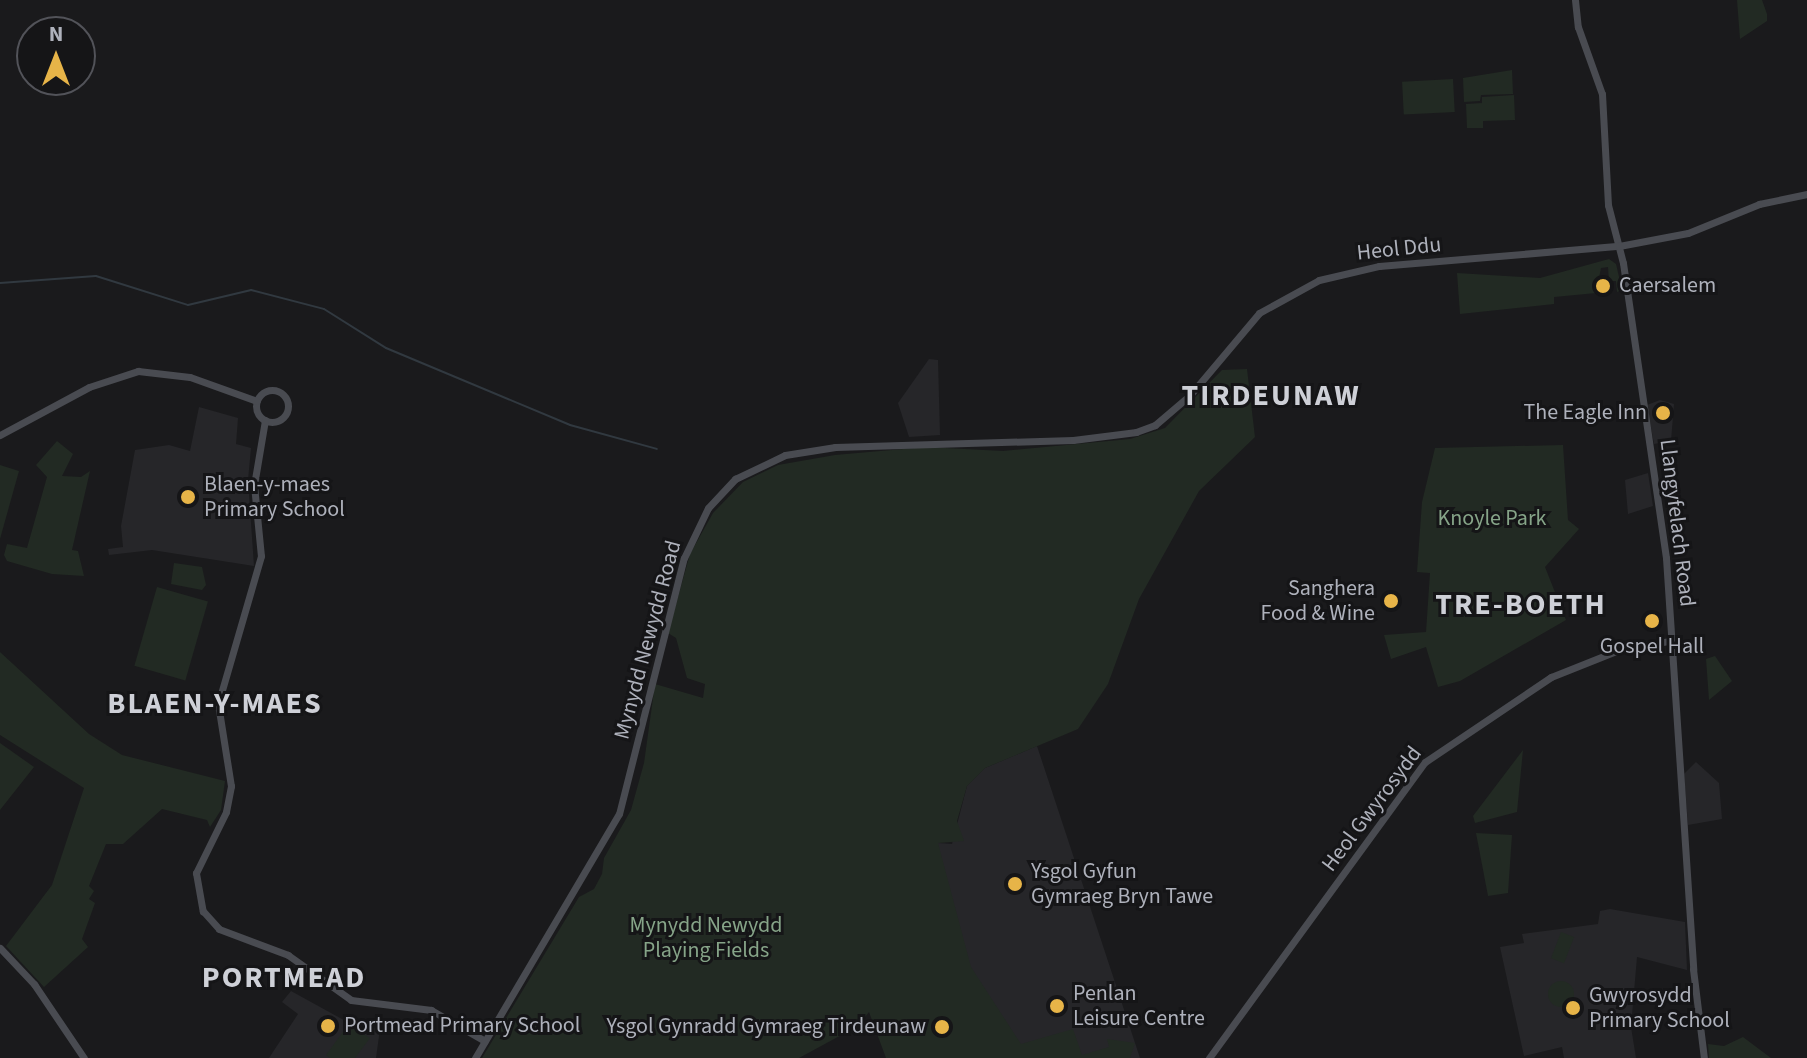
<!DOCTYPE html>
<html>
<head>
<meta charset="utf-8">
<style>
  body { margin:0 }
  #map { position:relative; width:1807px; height:1058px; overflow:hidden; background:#1a1a1c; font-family:"Source Sans 3",sans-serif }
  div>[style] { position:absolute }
  .built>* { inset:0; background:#262629 }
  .green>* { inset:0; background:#222a23; transform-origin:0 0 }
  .round { border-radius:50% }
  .stream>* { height:2px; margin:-1px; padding:0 1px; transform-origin:1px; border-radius:1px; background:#313940 }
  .secondary>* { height:7px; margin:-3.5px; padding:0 3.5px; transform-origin:3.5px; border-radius:3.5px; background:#494b51 }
  .secondary>.ring { margin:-3.5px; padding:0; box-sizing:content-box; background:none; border:7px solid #494b51; border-radius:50% }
  .dots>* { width:22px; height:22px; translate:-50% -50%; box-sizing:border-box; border:4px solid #151517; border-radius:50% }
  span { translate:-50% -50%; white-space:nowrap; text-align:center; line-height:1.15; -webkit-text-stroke:6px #151517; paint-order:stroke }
  .street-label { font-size:22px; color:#aeb1bb }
  .poi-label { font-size:22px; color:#aeb1bb }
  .left { translate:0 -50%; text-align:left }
  .right { translate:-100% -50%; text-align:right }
  .park-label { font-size:22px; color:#86a488 }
  .district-label { font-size:30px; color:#ced0d7; font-weight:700; letter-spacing:2px }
  .north { position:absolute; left:16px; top:16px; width:80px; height:80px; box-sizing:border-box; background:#151517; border:2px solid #525359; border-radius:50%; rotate:0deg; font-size:22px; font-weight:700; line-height:32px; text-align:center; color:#aeb1bb }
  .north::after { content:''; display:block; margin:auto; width:28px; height:36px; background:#e7b448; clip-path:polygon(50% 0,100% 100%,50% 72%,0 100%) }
</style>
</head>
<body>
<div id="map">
  <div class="built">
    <div style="clip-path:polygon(929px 359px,938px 360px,940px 435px,909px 437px,898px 403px)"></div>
    <div style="clip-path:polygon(1660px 400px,1674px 404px,1671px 441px,1654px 444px,1647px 405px)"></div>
    <div style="clip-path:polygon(199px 407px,238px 418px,236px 444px,251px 448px,248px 480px,254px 566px,152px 550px,109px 555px,108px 549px,123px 547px,121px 526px,135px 450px,169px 445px,190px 451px)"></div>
    <div style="clip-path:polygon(1648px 473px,1653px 506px,1628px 514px,1625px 480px)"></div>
    <div style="clip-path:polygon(1037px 746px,1140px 1058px,886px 1058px,938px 843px,952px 844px,967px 786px,985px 768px)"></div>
    <div style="clip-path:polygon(1696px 762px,1719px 783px,1722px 819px,1688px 825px,1684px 774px)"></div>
    <div style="clip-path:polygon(1610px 909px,1685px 922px,1687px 970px,1637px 957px,1631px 1027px,1636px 1058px,1564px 1058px,1562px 1047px,1524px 1056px,1500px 947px,1524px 943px,1522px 934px,1598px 924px,1600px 911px)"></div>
    <div style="clip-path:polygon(291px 991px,351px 1024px,380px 1029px,376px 1058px,269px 1058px,298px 1014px,282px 1002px)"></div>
  </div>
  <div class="green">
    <div style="clip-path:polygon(1737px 0,1762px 0,1767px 14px,1767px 21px,1740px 39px)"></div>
    <div style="clip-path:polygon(1512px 70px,1513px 94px,1481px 95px,1480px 101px,1464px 102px,1463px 78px)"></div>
    <div style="left:1453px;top:79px;width:33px;height:51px;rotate:87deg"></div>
    <div style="clip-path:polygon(1514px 95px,1515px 120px,1483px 121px,1483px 128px,1467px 128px,1466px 104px,1482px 103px,1482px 97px)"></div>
    <div style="clip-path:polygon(1609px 259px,1616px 264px,1622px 290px,1617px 292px,1616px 281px,1609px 281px,1608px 267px,1601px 268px,1596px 293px,1554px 297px,1554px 304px,1460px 314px,1457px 273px,1540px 278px)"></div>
    <div style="clip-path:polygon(1247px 369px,1255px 437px,1199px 491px,1139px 599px,1108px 684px,1078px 729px,985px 768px,967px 786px,957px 821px,964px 841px,938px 843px,971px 967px,1021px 1044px,1073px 1029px,1082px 1055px,1109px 1047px,1107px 1039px,1135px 1043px,1130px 1058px,886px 1058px,869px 1012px,858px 1026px,799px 1058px,482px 1058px,579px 897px,594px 889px,602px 874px,604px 858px,631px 810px,644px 763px,655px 684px,703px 698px,705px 684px,687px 678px,676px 638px,668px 633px,690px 554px,713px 513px,743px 482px,778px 465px,835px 455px,926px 447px,1003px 451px,1130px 439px,1165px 428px,1222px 370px)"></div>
    <div style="clip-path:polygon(57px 441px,73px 454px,62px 476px,81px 477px,90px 471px,72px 550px,78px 551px,84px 576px,52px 574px,7px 561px,4px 555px,7px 544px,27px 548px,47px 477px,36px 465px)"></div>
    <div style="clip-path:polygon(1563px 445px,1568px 520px,1579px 529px,1545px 567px,1566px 620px,1460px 681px,1438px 687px,1426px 647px,1391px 659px,1384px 635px,1426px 632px,1430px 573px,1417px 572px,1422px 502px,1435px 448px)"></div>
    <div style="clip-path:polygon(0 465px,19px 471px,0 539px)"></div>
    <div style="clip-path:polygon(174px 563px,202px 567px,206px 585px,202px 590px,171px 584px)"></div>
    <div style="left:157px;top:587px;width:53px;height:82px;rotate:16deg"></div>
    <div style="clip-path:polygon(0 652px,89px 734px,122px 755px,225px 781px,221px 810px,210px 827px,207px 820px,162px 809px,123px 844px,106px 844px,89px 886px,94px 891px,89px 899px,95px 903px,82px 939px,88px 947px,44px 987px,6px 946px,52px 885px,84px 788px,0 735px)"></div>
    <div style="clip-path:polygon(1715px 656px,1732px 681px,1709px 700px,1706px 659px)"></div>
    <div style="clip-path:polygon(0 743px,34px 767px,0 810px)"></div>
    <div style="clip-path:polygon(1523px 750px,1517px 812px,1475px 823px,1473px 816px)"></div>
    <div style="clip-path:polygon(1476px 833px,1512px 835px,1508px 893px,1488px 896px)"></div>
    <div style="left:1561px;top:932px;width:14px;height:28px;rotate:21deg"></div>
    <div class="round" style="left:1548px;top:981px;width:26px;height:26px"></div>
    <div style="clip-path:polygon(348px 1025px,370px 1038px,355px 1058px,330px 1058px,326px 1055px)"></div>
    <div style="clip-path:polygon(1743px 1037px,1771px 1058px,1709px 1058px,1708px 1044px,1724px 1046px)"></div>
  </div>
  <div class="stream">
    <div style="left:0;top:283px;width:96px;rotate:-4.2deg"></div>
    <div style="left:96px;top:276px;width:96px;rotate:17.5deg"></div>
    <div style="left:188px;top:305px;width:65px;rotate:-13.4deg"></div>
    <div style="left:251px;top:290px;width:75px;rotate:14.6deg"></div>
    <div style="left:324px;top:309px;width:73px;rotate:32.2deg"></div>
    <div style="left:386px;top:348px;width:199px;rotate:22.7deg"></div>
    <div style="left:570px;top:425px;width:90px;rotate:15.4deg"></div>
  </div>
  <div class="secondary">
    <div style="left:1575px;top:0;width:27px;rotate:84deg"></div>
    <div style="left:1578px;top:27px;width:71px;rotate:70.3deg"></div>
    <div style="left:1602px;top:94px;width:111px;rotate:86.9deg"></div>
    <div style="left:1608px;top:205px;width:60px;rotate:75.5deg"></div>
    <div style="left:1623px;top:263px;width:298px;rotate:81.7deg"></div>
    <div style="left:1666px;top:558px;width:412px;rotate:86.2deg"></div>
    <div style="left:1693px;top:969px;width:90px;rotate:83deg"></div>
    <div class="ring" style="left:256px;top:390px;width:25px;height:25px"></div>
    <div style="left:265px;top:420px;width:66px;rotate:99.6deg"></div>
    <div style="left:254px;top:485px;width:71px;rotate:84.4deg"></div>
    <div style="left:261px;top:556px;width:154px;rotate:106.2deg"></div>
    <div style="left:218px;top:704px;width:83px;rotate:81deg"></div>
    <div style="left:231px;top:786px;width:26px;rotate:101deg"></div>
    <div style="left:226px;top:812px;width:68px;rotate:116.2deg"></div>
    <div style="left:196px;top:873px;width:39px;rotate:80deg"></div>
    <div style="left:203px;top:911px;width:24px;rotate:48deg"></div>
    <div style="left:219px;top:929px;width:74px;rotate:20.6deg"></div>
    <div style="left:288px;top:955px;width:77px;rotate:35.5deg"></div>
    <div style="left:351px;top:1000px;width:81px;rotate:7.1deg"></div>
    <div style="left:431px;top:1010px;width:62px;rotate:29.9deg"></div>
    <div style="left:0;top:435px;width:101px;rotate:-28.3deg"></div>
    <div style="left:89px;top:387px;width:52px;rotate:-18.1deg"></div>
    <div style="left:138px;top:371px;width:52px;rotate:6.6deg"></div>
    <div style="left:190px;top:377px;width:71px;rotate:19.7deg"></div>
    <div style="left:0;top:948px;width:50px;rotate:46.6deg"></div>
    <div style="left:34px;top:984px;width:89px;rotate:56deg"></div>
    <div style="left:475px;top:1058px;width:283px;rotate:-59.5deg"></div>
    <div style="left:619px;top:814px;width:264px;rotate:-75.8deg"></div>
    <div style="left:684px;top:558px;width:55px;rotate:-64.4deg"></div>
    <div style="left:708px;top:508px;width:40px;rotate:-47deg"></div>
    <div style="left:735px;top:479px;width:55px;rotate:-25.6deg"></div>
    <div style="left:785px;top:455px;width:51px;rotate:-9.1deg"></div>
    <div style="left:835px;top:447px;width:238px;rotate:-1.7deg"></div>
    <div style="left:1073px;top:440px;width:64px;rotate:-7.2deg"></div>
    <div style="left:1136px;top:432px;width:20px;rotate:-20deg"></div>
    <div style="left:1155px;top:425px;width:46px;rotate:-40.6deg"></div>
    <div style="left:1190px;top:395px;width:107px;rotate:-49.9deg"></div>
    <div style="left:1259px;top:313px;width:68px;rotate:-28.8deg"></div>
    <div style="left:1319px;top:280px;width:62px;rotate:-13.1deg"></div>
    <div style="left:1379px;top:266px;width:241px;rotate:-4.8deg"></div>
    <div style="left:1619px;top:246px;width:70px;rotate:-10.7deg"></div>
    <div style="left:1688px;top:233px;width:77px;rotate:-22.2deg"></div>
    <div style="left:1759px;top:204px;width:49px;rotate:-11.8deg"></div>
    <div style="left:1209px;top:1058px;width:366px;rotate:-53.9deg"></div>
    <div style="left:1425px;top:762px;width:152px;rotate:-34deg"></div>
    <div style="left:1551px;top:677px;width:79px;rotate:-21.7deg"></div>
    <div style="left:1624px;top:648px;width:47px;rotate:-8.7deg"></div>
  </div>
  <div class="dots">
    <div style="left:1603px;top:286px;background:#e7b448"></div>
    <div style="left:1663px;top:413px;background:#e7b448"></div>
    <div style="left:188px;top:497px;background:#e7b448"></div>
    <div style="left:1391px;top:601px;background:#e7b448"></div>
    <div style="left:1652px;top:621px;background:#e7b448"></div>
    <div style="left:1015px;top:884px;background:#e7b448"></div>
    <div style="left:1057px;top:1006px;background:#e7b448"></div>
    <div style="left:1573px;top:1008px;background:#e7b448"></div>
    <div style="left:328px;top:1026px;background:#e7b448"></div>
    <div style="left:942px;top:1027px;background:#e7b448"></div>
  </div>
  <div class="street-label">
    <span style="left:1399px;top:249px;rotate:-6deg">Heol Ddu</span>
    <span style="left:1677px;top:523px;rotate:83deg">Llangyfelach Road</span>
    <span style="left:648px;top:640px;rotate:-75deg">Mynydd Newydd Road</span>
    <span style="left:1372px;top:809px;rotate:-53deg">Heol Gwyrosydd</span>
  </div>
  <div class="poi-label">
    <span class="left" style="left:1619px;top:286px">Caersalem</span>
    <span class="right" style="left:1647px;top:413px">The Eagle Inn</span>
    <span class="left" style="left:204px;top:497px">Blaen-y-maes<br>Primary School</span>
    <span class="right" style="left:1375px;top:601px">Sanghera<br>Food &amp; Wine</span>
    <span style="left:1652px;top:647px">Gospel Hall</span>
    <span class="left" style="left:1031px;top:884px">Ysgol Gyfun<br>Gymraeg Bryn Tawe</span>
    <span class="left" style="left:1073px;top:1006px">Penlan<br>Leisure Centre</span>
    <span class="left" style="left:1589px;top:1008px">Gwyrosydd<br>Primary School</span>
    <span class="left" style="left:344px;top:1026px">Portmead Primary School</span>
    <span class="right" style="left:926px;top:1027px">Ysgol Gynradd Gymraeg Tirdeunaw</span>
  </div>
  <div class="park-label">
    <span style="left:1492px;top:519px">Knoyle Park</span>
    <span style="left:706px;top:938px">Mynydd Newydd<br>Playing Fields</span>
  </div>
  <div class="district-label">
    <span style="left:1271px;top:396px">TIRDEUNAW</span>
    <span style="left:1521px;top:605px">TRE-BOETH</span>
    <span style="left:215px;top:704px">BLAEN-Y-MAES</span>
    <span style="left:284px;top:978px">PORTMEAD</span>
  </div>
  <div class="north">N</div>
</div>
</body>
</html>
